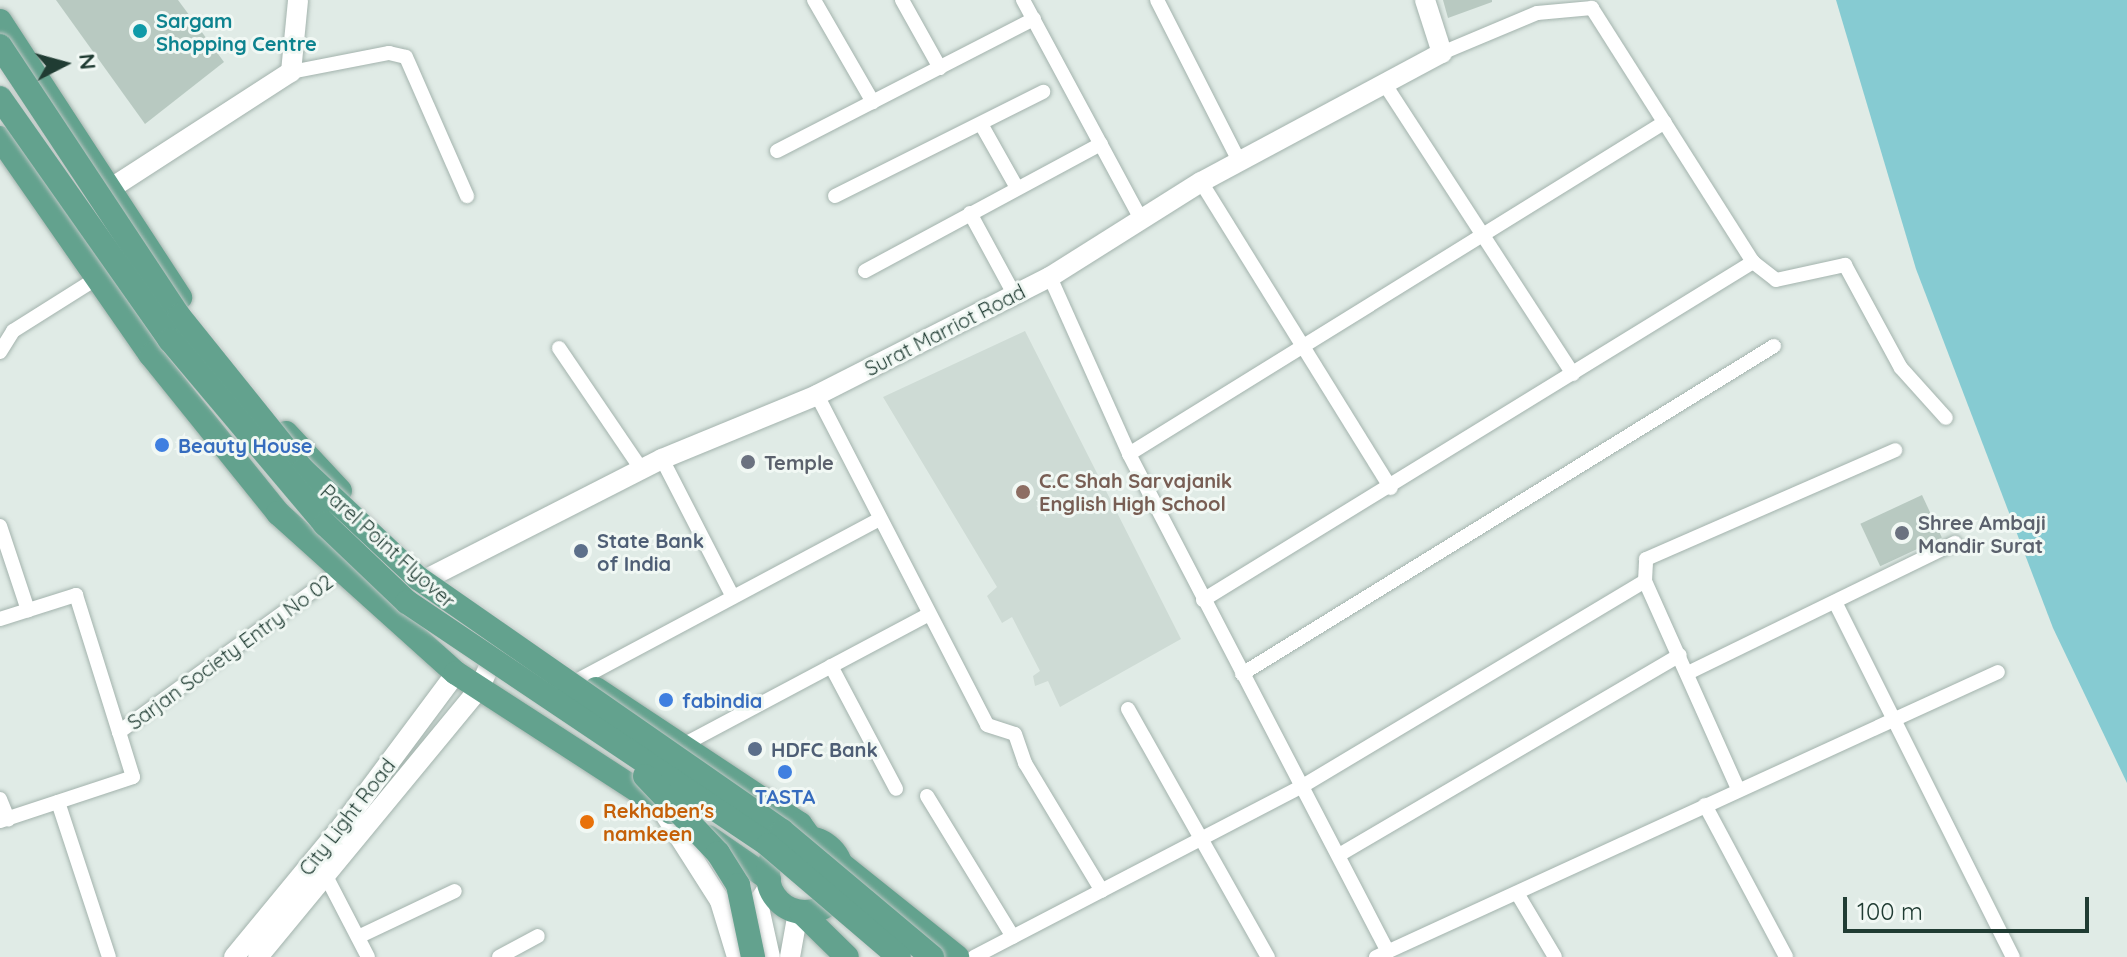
<!DOCTYPE html>
<html>
<head>
<meta charset="utf-8">
<style>
  body { margin:0 }
  #map { position:relative; width:2127px; height:957px; overflow:hidden; background:#e0ebe6; font-family:Quicksand,sans-serif }
  div>[style] { position:absolute }
  .built>* { inset:0; background:#cedbd5 }
  .water>* { inset:0; background:#86cbd2 }
  .building>* { inset:0; background:#b8c9c1; transform-origin:0 0 }
  .roads { filter:drop-shadow(0 0 2px #a3b3ad) drop-shadow(0 0 2px #a3b3ad) }
  .street>* { height:14px; margin:-7px; padding:0 7px; transform-origin:7px; border-radius:7px; background:#fff }
  .secondary>* { height:20px; margin:-10px; padding:0 10px; transform-origin:10px; border-radius:10px; background:#fff }
  .primary>* { height:24px; margin:-12px; padding:0 12px; transform-origin:12px; border-radius:12px; background:#63a28e }
  .primary>.ring { margin:-12px; padding:0; box-sizing:content-box; background:none; border:24px solid #63a28e; border-radius:50% }
  .bridges { filter:drop-shadow(0 0 2px #c1c8c6) drop-shadow(0 0 2px #c1c8c6) }
  .primary-bridge>* { height:24px; margin:-12px; padding:0 12px; transform-origin:12px; border-radius:12px; background:#63a28e }
  .dots>* { width:22px; height:22px; translate:-50% -50%; box-sizing:border-box; border:4px solid #f1f8f4; border-radius:50% }
  span { translate:-50% -50%; white-space:nowrap; text-align:center; line-height:1.15; -webkit-text-stroke:6px #f1f8f4; paint-order:stroke }
  .culture-label { font-size:20px; color:#0d838f; font-weight:700 }
  .left { translate:0 -50%; text-align:left }
  .street-label { font-size:20px; color:#203c33 }
  .shop-label { font-size:20px; color:#366cbe; font-weight:700 }
  .worship-label { font-size:20px; color:#5b616d; font-weight:700 }
  .education-label { font-size:20px; color:#785e54; font-weight:700 }
  .service-label { font-size:20px; color:#4e5e75; font-weight:700 }
  .food-label { font-size:20px; color:#c56008; font-weight:700 }
  .north { position:absolute; left:24px; top:24px; width:80px; height:80px; -webkit-text-stroke:6px #f1f8f4; paint-order:stroke; rotate:84deg; font-size:22px; font-weight:700; line-height:32px; text-align:center; color:#203c33 }
  .north::after { content:''; display:block; margin:auto; width:28px; height:36px; background:#203c33; clip-path:polygon(50% 0,100% 100%,50% 72%,0 100%) }
  .scale { position:absolute; left:1843px; top:897px; width:246px; height:36px; box-sizing:border-box; border:4px solid #203c33; border-top:0; padding-left:10px; font-size:24px; line-height:28px; white-space:nowrap; color:#203c33; -webkit-text-stroke:6px #f1f8f4; paint-order:stroke }
</style>
</head>
<body>
<div id="map">
  <div class="built">
    <div style="clip-path:polygon(1025px 331px,1181px 639px,1060px 707px,1048px 681px,1035px 686px,1033px 676px,1040px 671px,1012px 617px,1002px 623px,987px 596px,997px 587px,883px 397px)"></div>
  </div>
  <div class="water">
    <div style="clip-path:polygon(1836px 0,2127px 0,2127px 783px,2053px 628px,1916px 269px)"></div>
  </div>
  <div class="building">
    <div style="clip-path:polygon(56px 0,178px 0,224px 62px,145px 124px)"></div>
    <div style="clip-path:polygon(1443px 0,1492px 0,1492px 2px,1448px 18px)"></div>
    <div style="left:1922px;top:495px;width:47px;height:68px;rotate:65deg"></div>
  </div>
  <div class="roads">
    <div class="street">
      <div style="left:814px;top:0;width:118px;rotate:60deg"></div>
      <div style="left:902px;top:0;width:78px;rotate:60.8deg"></div>
      <div style="left:1023px;top:0;width:249px;rotate:61.7deg"></div>
      <div style="left:1157px;top:0;width:181px;rotate:63deg"></div>
      <div style="left:291px;top:72px;width:100px;rotate:-11deg"></div>
      <div style="left:389px;top:53px;width:17px;rotate:13deg"></div>
      <div style="left:406px;top:57px;width:152px;rotate:66.3deg"></div>
      <div style="left:1384px;top:83px;width:347px;rotate:57deg"></div>
      <div style="left:981px;top:124px;width:73px;rotate:60.6deg"></div>
      <div style="left:777px;top:151px;width:289px;rotate:-27.2deg"></div>
      <div style="left:1201px;top:182px;width:360px;rotate:58.2deg"></div>
      <div style="left:835px;top:196px;width:233px;rotate:-26.6deg"></div>
      <div style="left:970px;top:213px;width:92px;rotate:61.5deg"></div>
      <div style="left:1753px;top:262px;width:29px;rotate:38deg"></div>
      <div style="left:1776px;top:280px;width:71px;rotate:-12.3deg"></div>
      <div style="left:1845px;top:265px;width:117px;rotate:61.5deg"></div>
      <div style="left:1901px;top:368px;width:67px;rotate:48deg"></div>
      <div style="left:865px;top:271px;width:268px;rotate:-28.3deg"></div>
      <div style="left:1050px;top:277px;width:194px;rotate:65.9deg"></div>
      <div style="left:1129px;top:454px;width:561px;rotate:62.52deg"></div>
      <div style="left:559px;top:348px;width:148px;rotate:55.8deg"></div>
      <div style="left:0;top:352px;width:25px;rotate:-58deg"></div>
      <div style="left:13px;top:331px;width:99px;rotate:-32.2deg"></div>
      <div style="left:817px;top:395px;width:371px;rotate:62.7deg"></div>
      <div style="left:987px;top:725px;width:29px;rotate:18deg"></div>
      <div style="left:1015px;top:734px;width:31px;rotate:71deg"></div>
      <div style="left:1025px;top:763px;width:149px;rotate:59deg"></div>
      <div style="left:1129px;top:454px;width:630px;rotate:-31.77deg"></div>
      <div style="left:662px;top:459px;width:155px;rotate:62.8deg"></div>
      <div style="left:0;top:526px;width:89px;rotate:71.6deg"></div>
      <div style="left:1203px;top:600px;width:646px;rotate:-31.57deg"></div>
      <div style="left:1753px;top:262px;width:301px;rotate:-122.4deg"></div>
      <div style="left:1592px;top:8px;width:55px;rotate:174.8deg"></div>
      <div style="left:1537px;top:13px;width:103px;rotate:157.2deg"></div>
      <div style="left:1835px;top:602px;width:397px;rotate:63.4deg"></div>
      <div style="left:0;top:619px;width:80px;rotate:-17.5deg"></div>
      <div style="left:76px;top:595px;width:144px;rotate:72.6deg"></div>
      <div style="left:119px;top:732px;width:274px;rotate:-36deg"></div>
      <div style="left:831px;top:666px;width:139px;rotate:62.1deg"></div>
      <div style="left:1688px;top:673px;width:297px;rotate:-26deg"></div>
      <div style="left:1242px;top:674px;width:625px;rotate:-31.66deg"></div>
      <div style="left:580px;top:679px;width:340px;rotate:-28.1deg"></div>
      <div style="left:1128px;top:709px;width:285px;rotate:60.6deg"></div>
      <div style="left:685px;top:744px;width:276px;rotate:-28deg"></div>
      <div style="left:1738px;top:789px;width:228px;rotate:-114.1deg"></div>
      <div style="left:1645px;top:581px;width:22px;rotate:-87deg"></div>
      <div style="left:1646px;top:559px;width:272px;rotate:-23.6deg"></div>
      <div style="left:927px;top:796px;width:165px;rotate:58.6deg"></div>
      <div style="left:0;top:799px;width:22px;rotate:68deg"></div>
      <div style="left:58px;top:802px;width:163px;rotate:71.8deg"></div>
      <div style="left:1705px;top:805px;width:172px;rotate:61.9deg"></div>
      <div style="left:0;top:821px;width:140px;rotate:-18.3deg"></div>
      <div style="left:133px;top:777px;width:47px;rotate:-107.3deg"></div>
      <div style="left:1339px;top:855px;width:395px;rotate:-30.4deg"></div>
      <div style="left:327px;top:878px;width:89px;rotate:62.6deg"></div>
      <div style="left:1517px;top:893px;width:74px;rotate:59.3deg"></div>
      <div style="left:358px;top:937px;width:107px;rotate:-25.4deg"></div>
      <div style="left:499px;top:957px;width:44px;rotate:-28.3deg"></div>
      <div style="left:974px;top:957px;width:369px;rotate:-27.5deg"></div>
      <div style="left:1301px;top:787px;width:401px;rotate:-30.9deg"></div>
      <div style="left:1376px;top:957px;width:684px;rotate:-24.62deg"></div>
    </div>
    <div class="secondary">
      <div style="left:65px;top:218px;width:269px;rotate:-32.9deg"></div>
      <div style="left:291px;top:72px;width:72px;rotate:-84.4deg"></div>
      <div style="left:432px;top:576px;width:258px;rotate:-27deg"></div>
      <div style="left:662px;top:459px;width:168px;rotate:-22.4deg"></div>
      <div style="left:817px;top:395px;width:261px;rotate:-26.9deg"></div>
      <div style="left:1050px;top:277px;width:178px;rotate:-32.2deg"></div>
      <div style="left:1201px;top:182px;width:273px;rotate:-28.2deg"></div>
      <div style="left:1442px;top:53px;width:56px;rotate:-107.8deg"></div>
      <div style="left:657px;top:802px;width:117px;rotate:57.5deg"></div>
      <div style="left:720px;top:901px;width:59px;rotate:73.1deg"></div>
      <div style="left:770px;top:885px;width:22px;rotate:124deg"></div>
      <div style="left:758px;top:903px;width:55px;rotate:77.5deg"></div>
      <div style="left:234px;top:957px;width:170px;rotate:-50.5deg"></div>
      <div style="left:342px;top:826px;width:191px;rotate:-53.3deg"></div>
      <div style="left:258px;top:957px;width:347px;rotate:-50.5deg"></div>
      <div style="left:479px;top:689px;width:44px;rotate:-65.8deg"></div>
      <div style="left:790px;top:957px;width:46px;rotate:-79.9deg"></div>
    </div>
    <div class="primary">
      <div style="left:0;top:21px;width:330px;rotate:56.9deg"></div>
      <div style="left:0;top:138px;width:264px;rotate:55.2deg"></div>
      <div style="left:151px;top:355px;width:203px;rotate:51.2deg"></div>
      <div style="left:278px;top:513px;width:239px;rotate:42deg"></div>
      <div style="left:456px;top:673px;width:256px;rotate:32.9deg"></div>
      <div style="left:286px;top:433px;width:79px;rotate:47deg"></div>
      <div style="left:596px;top:689px;width:245px;rotate:33.5deg"></div>
      <div style="left:800px;top:824px;width:19px;rotate:54deg"></div>
      <div style="left:708px;top:837px;width:74px;rotate:34.5deg"></div>
      <div class="ring" style="left:768px;top:838px;width:50px;height:50px"></div>
      <div style="left:841px;top:864px;width:149px;rotate:38.7deg"></div>
      <div style="left:801px;top:912px;width:64px;rotate:44.4deg"></div>
    </div>
  </div>
  <div class="bridges">
    <div class="primary-bridge">
      <div style="left:0;top:46px;width:324px;rotate:56.5deg"></div>
      <div style="left:179px;top:316px;width:198px;rotate:51.2deg"></div>
      <div style="left:303px;top:470px;width:158px;rotate:43.2deg"></div>
      <div style="left:418px;top:578px;width:443px;rotate:34.8deg"></div>
      <div style="left:782px;top:831px;width:196px;rotate:40deg"></div>
      <div style="left:0;top:98px;width:296px;rotate:54.9deg"></div>
      <div style="left:170px;top:340px;width:241px;rotate:49.9deg"></div>
      <div style="left:325px;top:524px;width:113px;rotate:43.6deg"></div>
      <div style="left:407px;top:602px;width:435px;rotate:33.9deg"></div>
      <div style="left:768px;top:845px;width:172px;rotate:40.5deg"></div>
      <div style="left:645px;top:776px;width:106px;rotate:46.5deg"></div>
      <div style="left:718px;top:853px;width:38px;rotate:58deg"></div>
      <div style="left:738px;top:885px;width:74px;rotate:78.2deg"></div>
    </div>
  </div>
  <div class="dots">
    <div style="left:140px;top:31px;background:#0f9aa8"></div>
    <div style="left:162px;top:445px;background:#3f7fe0"></div>
    <div style="left:748px;top:462px;background:#6b7280"></div>
    <div style="left:1023px;top:492px;background:#8d6e63"></div>
    <div style="left:1902px;top:533px;background:#6b7280"></div>
    <div style="left:581px;top:551px;background:#5c6f8a"></div>
    <div style="left:666px;top:700px;background:#3f7fe0"></div>
    <div style="left:755px;top:749px;background:#5c6f8a"></div>
    <div style="left:785px;top:772px;background:#3f7fe0"></div>
    <div style="left:587px;top:822px;background:#e8710a"></div>
  </div>
  <div class="culture-label">
    <span class="left" style="left:156px;top:32px">Sargam<br>Shopping Centre</span>
  </div>
  <div class="street-label">
    <span style="left:945px;top:330px;rotate:-27deg">Surat Marriot Road</span>
    <span style="left:388px;top:546px;rotate:42deg">Parel Point Flyover</span>
    <span style="left:230px;top:652px;rotate:-36deg">Sarjan Society Entry No 02</span>
    <span style="left:347px;top:817px;rotate:-52deg">City Light Road</span>
  </div>
  <div class="shop-label">
    <span class="left" style="left:178px;top:445px">Beauty House</span>
    <span class="left" style="left:682px;top:700px">fabindia</span>
    <span style="left:785px;top:796px">TASTA</span>
  </div>
  <div class="worship-label">
    <span class="left" style="left:764px;top:462px">Temple</span>
    <span class="left" style="left:1918px;top:534px">Shree Ambaji<br>Mandir Surat</span>
  </div>
  <div class="education-label">
    <span class="left" style="left:1039px;top:492px">C.C Shah Sarvajanik<br>English High School</span>
  </div>
  <div class="service-label">
    <span class="left" style="left:597px;top:552px">State Bank<br>of India</span>
    <span class="left" style="left:771px;top:749px">HDFC Bank</span>
  </div>
  <div class="food-label">
    <span class="left" style="left:603px;top:822px">Rekhaben's<br>namkeen</span>
  </div>
  <div class="north">N</div>
  <div class="scale">100 m</div>
</div>
</body>
</html>
